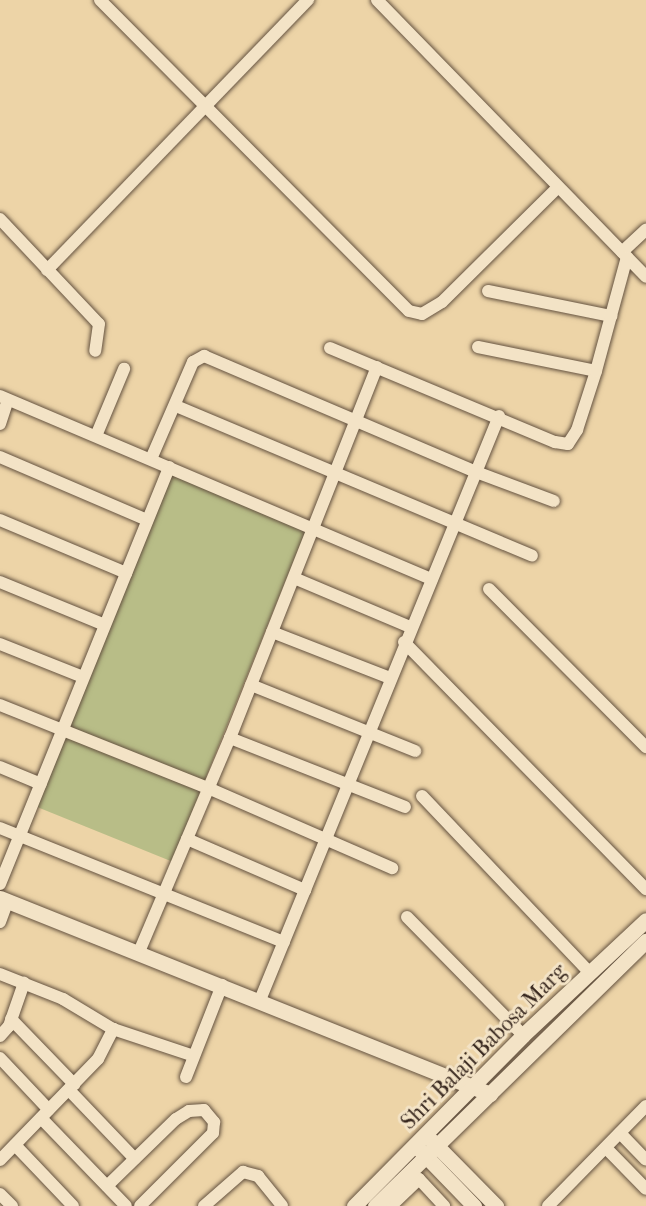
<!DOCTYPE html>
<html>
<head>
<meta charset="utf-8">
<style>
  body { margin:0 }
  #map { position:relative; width:646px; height:1206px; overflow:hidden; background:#edd4a7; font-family:"IM FELL French Canon",serif }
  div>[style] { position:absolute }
  .green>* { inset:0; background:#b8bd87; transform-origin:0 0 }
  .roads { filter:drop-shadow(0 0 2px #645240) drop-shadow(0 0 2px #645240) }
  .minor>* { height:12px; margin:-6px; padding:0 6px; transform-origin:6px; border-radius:6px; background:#f3e3c6 }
  .tertiary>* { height:15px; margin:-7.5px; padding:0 7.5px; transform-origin:7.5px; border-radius:7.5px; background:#f3e3c6 }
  span { translate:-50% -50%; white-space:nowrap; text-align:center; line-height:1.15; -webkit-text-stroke:6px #f3e3c6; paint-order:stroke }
  .street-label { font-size:22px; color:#36261d }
</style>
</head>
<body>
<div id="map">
  <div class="green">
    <div style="left:171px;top:474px;width:146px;height:359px;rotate:22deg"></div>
  </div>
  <div class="roads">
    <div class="minor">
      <div style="left:100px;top:0;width:438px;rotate:45.2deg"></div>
      <div style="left:409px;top:311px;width:13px;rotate:13deg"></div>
      <div style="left:422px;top:314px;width:23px;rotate:-31deg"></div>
      <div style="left:442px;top:302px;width:162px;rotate:-44.7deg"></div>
      <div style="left:377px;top:0;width:386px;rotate:45.8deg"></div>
      <div style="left:0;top:219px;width:144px;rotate:46.7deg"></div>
      <div style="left:99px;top:324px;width:27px;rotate:98deg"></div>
      <div style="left:622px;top:252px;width:33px;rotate:-43deg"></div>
      <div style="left:47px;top:270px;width:376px;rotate:-46deg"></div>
      <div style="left:488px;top:291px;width:126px;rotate:11.5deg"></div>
      <div style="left:478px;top:347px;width:120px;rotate:11.5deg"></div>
      <div style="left:330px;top:348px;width:244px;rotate:22.7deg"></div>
      <div style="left:555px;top:442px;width:13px;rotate:9deg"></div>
      <div style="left:568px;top:444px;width:17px;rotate:-57deg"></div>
      <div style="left:577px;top:430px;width:62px;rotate:-72.1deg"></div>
      <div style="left:596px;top:371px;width:118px;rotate:-74.8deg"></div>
      <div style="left:0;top:396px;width:469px;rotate:23deg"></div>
      <div style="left:176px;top:406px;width:386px;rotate:22.8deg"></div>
      <div style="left:0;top:424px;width:25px;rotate:-72deg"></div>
      <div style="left:96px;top:436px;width:73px;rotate:-67.3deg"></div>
      <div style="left:0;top:457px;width:160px;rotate:23.2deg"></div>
      <div style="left:151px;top:459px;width:106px;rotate:-66.6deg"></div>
      <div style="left:193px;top:362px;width:13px;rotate:-29deg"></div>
      <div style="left:204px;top:356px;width:296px;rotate:23.1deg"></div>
      <div style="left:476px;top:472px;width:83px;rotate:20.4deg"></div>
      <div style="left:0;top:520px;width:137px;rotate:22.8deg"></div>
      <div style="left:294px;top:578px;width:126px;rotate:22.9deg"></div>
      <div style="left:0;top:582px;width:113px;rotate:22.3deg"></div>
      <div style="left:489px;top:589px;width:223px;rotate:45.2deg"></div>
      <div style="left:272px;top:632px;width:127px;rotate:21.3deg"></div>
      <div style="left:404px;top:642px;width:346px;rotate:45.6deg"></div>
      <div style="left:0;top:644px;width:89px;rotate:21.7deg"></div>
      <div style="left:251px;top:685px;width:177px;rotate:21.9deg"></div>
      <div style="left:0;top:705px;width:224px;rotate:21.8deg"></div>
      <div style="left:208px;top:788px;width:201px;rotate:23.5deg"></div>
      <div style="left:230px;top:738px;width:188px;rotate:21.5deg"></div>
      <div style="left:0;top:767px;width:44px;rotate:22.5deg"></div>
      <div style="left:422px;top:796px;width:244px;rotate:46.5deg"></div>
      <div style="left:0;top:828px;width:306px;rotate:21.9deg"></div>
      <div style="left:187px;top:839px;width:129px;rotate:23.4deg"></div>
      <div style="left:0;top:884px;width:450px;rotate:-67.9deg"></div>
      <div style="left:407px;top:917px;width:165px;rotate:45.5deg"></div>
      <div style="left:0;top:922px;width:23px;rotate:-70deg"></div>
      <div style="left:139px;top:952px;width:233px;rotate:-67deg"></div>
      <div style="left:230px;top:738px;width:399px;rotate:-68.4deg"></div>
      <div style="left:0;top:974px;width:68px;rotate:21.6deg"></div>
      <div style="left:63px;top:999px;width:58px;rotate:31deg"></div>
      <div style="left:113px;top:1029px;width:85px;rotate:18.4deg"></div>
      <div style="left:260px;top:1000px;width:631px;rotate:-67.74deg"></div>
      <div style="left:11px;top:1019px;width:91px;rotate:45.9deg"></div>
      <div style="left:0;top:1036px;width:13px;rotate:-48deg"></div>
      <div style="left:9px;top:1026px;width:46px;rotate:-70.8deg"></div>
      <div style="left:0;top:1058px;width:71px;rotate:46.7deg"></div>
      <div style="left:186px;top:1077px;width:99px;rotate:-68.6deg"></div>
      <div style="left:69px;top:1090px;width:95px;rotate:46.3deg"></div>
      <div style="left:41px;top:1118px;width:122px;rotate:46deg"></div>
      <div style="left:620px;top:1133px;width:37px;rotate:46deg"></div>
      <div style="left:15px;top:1145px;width:84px;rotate:46.4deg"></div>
      <div style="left:606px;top:1148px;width:57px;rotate:45.7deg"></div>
      <div style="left:0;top:1160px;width:141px;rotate:-45.9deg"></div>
      <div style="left:98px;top:1059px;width:34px;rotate:-63deg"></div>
      <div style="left:107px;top:1186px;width:96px;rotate:-44.2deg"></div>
      <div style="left:176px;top:1119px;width:15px;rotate:-32deg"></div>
      <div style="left:189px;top:1111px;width:15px;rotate:-4deg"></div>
      <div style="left:204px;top:1110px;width:16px;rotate:50deg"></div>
      <div style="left:214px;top:1122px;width:11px;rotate:95deg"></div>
      <div style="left:213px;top:1133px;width:103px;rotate:135deg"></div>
      <div style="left:0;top:1194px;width:17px;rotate:45deg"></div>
      <div style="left:204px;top:1206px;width:52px;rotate:-41.1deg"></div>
      <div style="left:243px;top:1172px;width:16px;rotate:15deg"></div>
      <div style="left:258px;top:1176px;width:38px;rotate:51deg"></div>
      <div style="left:391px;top:1206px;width:39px;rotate:-44deg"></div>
      <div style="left:419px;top:1179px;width:37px;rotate:47deg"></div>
      <div style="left:548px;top:1206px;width:140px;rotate:-45.6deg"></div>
    </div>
    <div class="tertiary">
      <div style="left:0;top:898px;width:528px;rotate:21.8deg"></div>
      <div style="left:431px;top:1140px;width:93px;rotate:45.4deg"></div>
      <div style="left:420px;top:1150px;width:78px;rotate:46deg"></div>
      <div style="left:354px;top:1206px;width:240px;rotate:-45.3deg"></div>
      <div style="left:523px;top:1035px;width:168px;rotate:-43.1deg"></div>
      <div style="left:375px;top:1206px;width:379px;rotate:-44.4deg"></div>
    </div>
  </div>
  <div class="street-label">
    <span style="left:484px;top:1047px;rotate:-45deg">Shri Balaji Babosa Marg</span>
  </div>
</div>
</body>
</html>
